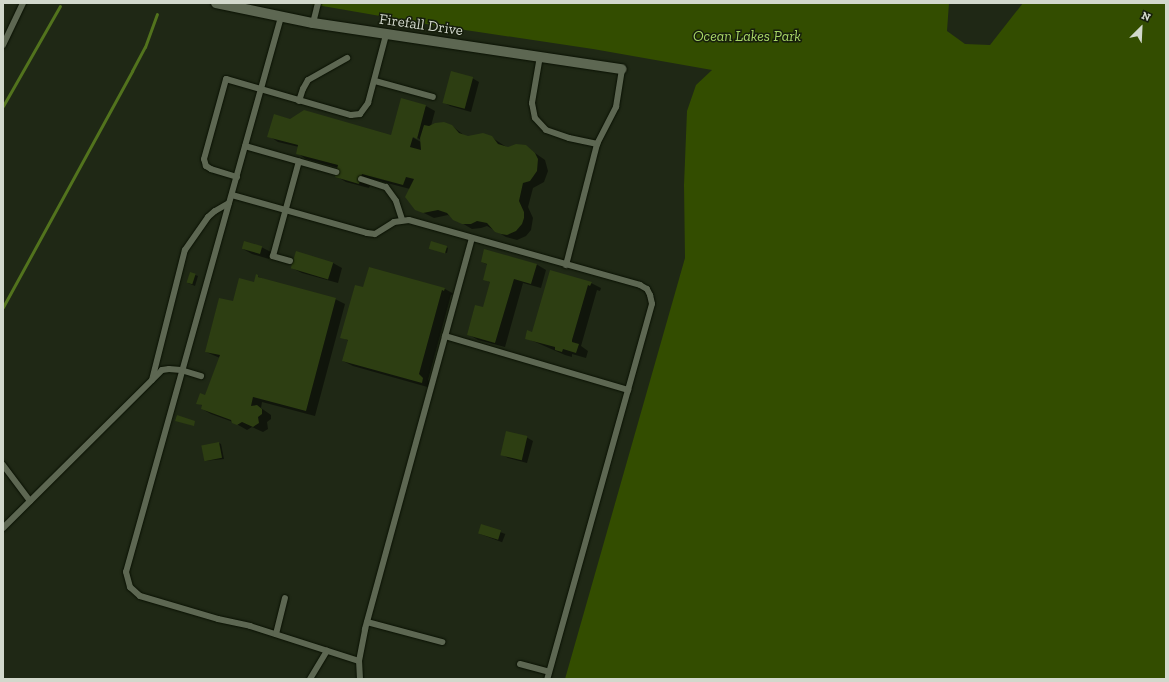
<!DOCTYPE html>
<html>
<head>
<meta charset="utf-8">
<style>
  body { margin:0 }
  #map { position:relative; width:1169px; height:682px; overflow:hidden; background:#1f2815; font-family:"Zilla Slab",serif }
  div>[style] { position:absolute }
  .green>* { inset:0; background:#334d00 }
  .shadow>* { inset:0; background:#0007; transform-origin:0 0 }
  .stream>* { height:3px; margin:-1.5px; padding:0 1.5px; transform-origin:1.5px; border-radius:1.5px; background:#52731d }
  .building>* { inset:0; background:#2d3e12; transform-origin:0 0 }
  .roads { filter:drop-shadow(0 0 1px #091002) drop-shadow(0 0 1px #091002) }
  .lane>* { height:6px; margin:-3px; padding:0 3px; transform-origin:3px; border-radius:3px; background:#5d6752 }
  .street>* { height:10px; margin:-5px; padding:0 5px; transform-origin:5px; border-radius:5px; background:#5d6752 }
  span { translate:-50% -50%; white-space:nowrap; text-align:center; line-height:1.15; -webkit-text-stroke:3px #161e0c; paint-order:stroke }
  .street-label { font-size:15px; color:#d2d8cc }
  .park-label { font-size:15px; color:#a7d566; font-style:italic }
  .frame { position:absolute; inset:0; border:4px solid #d2d8cc; pointer-events:none }
  .north { position:absolute; left:1121px; top:8px; width:40px; height:40px; -webkit-text-stroke:3px #161e0c; paint-order:stroke; rotate:24deg; font-size:11px; font-weight:700; line-height:16px; text-align:center; color:#d2d8cc }
  .north::after { content:''; display:block; margin:auto; width:14px; height:18px; background:#d2d8cc; clip-path:polygon(50% 0,100% 100%,50% 72%,0 100%) }
</style>
</head>
<body>
<div id="map">
  <div class="green">
    <div style="clip-path:polygon(311px 3px,949px 3px,947px 31px,965px 44px,990px 45px,1023px 3px,1166px 3px,1166px 679px,565px 679px,685px 258px,684px 185px,687px 111px,696px 85px,712px 70px,593px 49px,432px 25px,311px 4px)"></div>
  </div>
  <div class="shadow">
    <div style="clip-path:polygon(472px 78px,479px 82px,471px 112px,450px 106px,443px 102px)"></div>
    <div style="clip-path:polygon(evenodd,426px 106px,435px 111px,431px 126px,452px 126px,465px 136px,491px 137px,508px 148px,525px 146px,545px 160px,548px 171px,544px 182px,533px 188px,528px 207px,533px 218px,531px 230px,526px 236px,517px 240px,506px 237px,487px 226px,481px 228px,472px 229px,448px 215px,434px 218px,416px 209px,410px 189px,372px 179px,369px 188px,346px 182px,336px 176px,339px 168px,306px 159px,297px 153px,299px 147px,278px 142px,269px 136px,290px 120px,392px 137px,426px 106px,413px 135px,421px 140px,421px 142px,412px 137px,413px 135px)"></div>
    <div style="clip-path:polygon(261px 247px,271px 252px,269px 259px,252px 254px,243px 249px)"></div>
    <div style="clip-path:polygon(446px 247px,448px 248px,447px 253px,432px 249px)"></div>
    <div style="clip-path:polygon(482px 262px,536px 264px,546px 270px,541px 288px,523px 283px,505px 347px,478px 340px,468px 334px,484px 308px,491px 283px,484px 279px,488px 265px)"></div>
    <div style="clip-path:polygon(333px 263px,342px 268px,338px 283px,302px 273px,292px 268px)"></div>
    <div style="clip-path:polygon(369px 268px,445px 289px,454px 294px,451px 295px,428px 380px,432px 384px,431px 388px,353px 366px,343px 361px,349px 341px,341px 337px,364px 288px)"></div>
    <div style="clip-path:polygon(551px 271px,591px 283px,601px 288px,600px 291px,597px 290px,581px 346px,588px 351px,586px 358px,572px 354px,572px 357px,565px 355px,526px 338px,533px 333px)"></div>
    <div style="clip-path:polygon(190px 273px,198px 276px,195px 286px,188px 283px)"></div>
    <div style="clip-path:polygon(257px 276px,265px 280px,335px 299px,345px 304px,315px 416px,262px 402px,261px 408px,271px 415px,271px 419px,267px 422px,268px 429px,263px 432px,252px 427px,247px 430px,233px 422px,211px 414px,202px 409px,203px 406px,198px 403px,206px 397px,220px 358px,206px 352px,234px 303px,255px 283px)"></div>
    <div style="clip-path:polygon(526px 437px,533px 441px,527px 463px,508px 458px,501px 454px)"></div>
    <div style="clip-path:polygon(219px 443px,221px 444px,224px 459px,204px 461px)"></div>
    <div style="left:482px;top:525px;width:25px;height:9px;rotate:21deg"></div>
  </div>
  <div class="stream">
    <div style="left:3px;top:106px;width:115px;rotate:-60.3deg"></div>
    <div style="left:3px;top:307px;width:269px;rotate:-61.3deg"></div>
    <div style="left:132px;top:71px;width:27px;rotate:-62deg"></div>
    <div style="left:145px;top:47px;width:35px;rotate:-70deg"></div>
  </div>
  <div class="building">
    <div style="left:451px;top:71px;width:23px;height:33px;rotate:15deg"></div>
    <div style="clip-path:polygon(401px 98px,426px 105px,417px 139px,413px 137px,410px 147px,421px 150px,420px 138px,424px 125px,429px 126px,435px 123px,444px 122px,452px 125px,459px 133px,468px 136px,483px 133px,492px 136px,498px 144px,508px 147px,516px 144px,526px 145px,535px 153px,538px 159px,537px 171px,530px 181px,523px 183px,519px 201px,524px 212px,524px 218px,522px 224px,516px 231px,507px 235px,501px 234px,495px 232px,487px 223px,477px 221px,471px 224px,462px 224px,453px 220px,447px 213px,438px 210px,423px 213px,415px 210px,405px 197px,414px 179px,406px 177px,403px 185px,362px 174px,359px 184px,335px 177px,338px 165px,296px 154px,298px 145px,267px 137px,274px 114px,290px 119px,304px 110px,391px 135px)"></div>
    <div style="left:244px;top:241px;width:19px;height:8px;rotate:16deg"></div>
    <div style="left:431px;top:241px;width:17px;height:8px;rotate:17deg"></div>
    <div style="clip-path:polygon(484px 249px,537px 264px,531px 284px,514px 279px,495px 343px,467px 335px,475px 305px,483px 307px,490px 282px,483px 280px,487px 264px,481px 262px)"></div>
    <div style="left:296px;top:251px;width:39px;height:18px;rotate:17deg"></div>
    <div style="clip-path:polygon(369px 267px,445px 288px,444px 291px,442px 290px,419px 374px,423px 378px,422px 383px,342px 361px,348px 340px,340px 338px,355px 285px,363px 287px)"></div>
    <div style="clip-path:polygon(550px 270px,592px 282px,590px 286px,588px 285px,572px 340px,572px 342px,579px 344px,576px 353px,563px 349px,562px 352px,555px 350px,555px 347px,525px 339px,527px 330px,532px 332px)"></div>
    <div style="left:190px;top:272px;width:6px;height:11px;rotate:18deg"></div>
    <div style="clip-path:polygon(256px 274px,258px 275px,258px 277px,336px 298px,306px 411px,253px 397px,251px 406px,257px 405px,262px 409px,262px 414px,258px 417px,259px 423px,253px 427px,242px 422px,237px 425px,232px 423px,231px 420px,201px 409px,202px 405px,196px 404px,200px 393px,205px 395px,220px 355px,205px 352px,219px 298px,233px 301px,239px 278px,254px 282px)"></div>
    <div style="clip-path:polygon(177px 415px,195px 421px,194px 426px,175px 421px)"></div>
    <div style="left:506px;top:431px;width:22px;height:25px;rotate:13deg"></div>
    <div style="left:219px;top:442px;width:16px;height:18px;rotate:79deg"></div>
    <div style="left:481px;top:524px;width:21px;height:10px;rotate:17deg"></div>
  </div>
  <div class="roads">
    <div class="lane">
      <div style="left:281px;top:17px;width:576px;rotate:105.6deg"></div>
      <div style="left:126px;top:572px;width:16px;rotate:75deg"></div>
      <div style="left:130px;top:587px;width:13px;rotate:42deg"></div>
      <div style="left:140px;top:596px;width:81px;rotate:16.4deg"></div>
      <div style="left:218px;top:619px;width:33px;rotate:12deg"></div>
      <div style="left:250px;top:626px;width:114px;rotate:17.8deg"></div>
      <div style="left:313px;top:23px;width:21px;rotate:-76deg"></div>
      <div style="left:3px;top:45px;width:47px;rotate:-64.5deg"></div>
      <div style="left:540px;top:56px;width:48px;rotate:99.7deg"></div>
      <div style="left:532px;top:103px;width:15px;rotate:79deg"></div>
      <div style="left:535px;top:118px;width:16px;rotate:47deg"></div>
      <div style="left:546px;top:130px;width:24px;rotate:19deg"></div>
      <div style="left:569px;top:138px;width:29px;rotate:12deg"></div>
      <div style="left:597px;top:144px;width:42px;rotate:-62.8deg"></div>
      <div style="left:616px;top:107px;width:38px;rotate:-81deg"></div>
      <div style="left:375px;top:81px;width:60px;rotate:15.4deg"></div>
      <div style="left:299px;top:101px;width:13px;rotate:-72deg"></div>
      <div style="left:303px;top:89px;width:10px;rotate:-61deg"></div>
      <div style="left:308px;top:80px;width:45px;rotate:-29.4deg"></div>
      <div style="left:245px;top:146px;width:95px;rotate:15.9deg"></div>
      <div style="left:237px;top:177px;width:27px;rotate:-163deg"></div>
      <div style="left:211px;top:169px;width:6px;rotate:-149deg"></div>
      <div style="left:206px;top:166px;width:7px;rotate:-106deg"></div>
      <div style="left:204px;top:159px;width:83px;rotate:-74.6deg"></div>
      <div style="left:226px;top:79px;width:130px;rotate:16.1deg"></div>
      <div style="left:351px;top:115px;width:9px;rotate:-6deg"></div>
      <div style="left:360px;top:114px;width:14px;rotate:-54deg"></div>
      <div style="left:368px;top:103px;width:70px;rotate:-75.2deg"></div>
      <div style="left:361px;top:179px;width:26px;rotate:18deg"></div>
      <div style="left:386px;top:187px;width:17px;rotate:54deg"></div>
      <div style="left:396px;top:201px;width:20px;rotate:72deg"></div>
      <div style="left:232px;top:195px;width:140px;rotate:15.7deg"></div>
      <div style="left:367px;top:233px;width:8px;rotate:7deg"></div>
      <div style="left:375px;top:234px;width:22px;rotate:-32deg"></div>
      <div style="left:394px;top:222px;width:15px;rotate:-8deg"></div>
      <div style="left:409px;top:220px;width:240px;rotate:15.7deg"></div>
      <div style="left:640px;top:285px;width:8px;rotate:30deg"></div>
      <div style="left:647px;top:289px;width:7px;rotate:63deg"></div>
      <div style="left:650px;top:295px;width:9px;rotate:77deg"></div>
      <div style="left:652px;top:304px;width:389px;rotate:105.6deg"></div>
      <div style="left:290px;top:261px;width:18px;rotate:-164deg"></div>
      <div style="left:273px;top:256px;width:98px;rotate:-74.7deg"></div>
      <div style="left:566px;top:265px;width:125px;rotate:-75.6deg"></div>
      <div style="left:445px;top:336px;width:191px;rotate:16.4deg"></div>
      <div style="left:152px;top:380px;width:134px;rotate:-75.8deg"></div>
      <div style="left:185px;top:250px;width:40px;rotate:-55.1deg"></div>
      <div style="left:208px;top:217px;width:9px;rotate:-41deg"></div>
      <div style="left:215px;top:211px;width:16px;rotate:-30deg"></div>
      <div style="left:3px;top:465px;width:45px;rotate:53.1deg"></div>
      <div style="left:3px;top:528px;width:224px;rotate:-44.8deg"></div>
      <div style="left:162px;top:370px;width:7px;rotate:-8deg"></div>
      <div style="left:169px;top:369px;width:12px;rotate:5deg"></div>
      <div style="left:181px;top:370px;width:21px;rotate:17deg"></div>
      <div style="left:367px;top:622px;width:78px;rotate:14.9deg"></div>
      <div style="left:276px;top:634px;width:37px;rotate:-76deg"></div>
      <div style="left:520px;top:664px;width:30px;rotate:15deg"></div>
      <div style="left:310px;top:679px;width:33px;rotate:-59deg"></div>
      <div style="left:360px;top:679px;width:18px;rotate:-93deg"></div>
      <div style="left:359px;top:661px;width:33px;rotate:-79deg"></div>
      <div style="left:365px;top:629px;width:405px;rotate:-74.7deg"></div>
    </div>
    <div class="street">
      <div style="left:216px;top:3px;width:99px;rotate:11.7deg"></div>
      <div style="left:313px;top:23px;width:312px;rotate:8.5deg"></div>
    </div>
  </div>
  <div class="street-label">
    <span style="left:421px;top:25px;rotate:8deg">Firefall Drive</span>
  </div>
  <div class="park-label">
    <span style="left:747px;top:37px">Ocean Lakes Park</span>
  </div>
  <div class="frame"></div>
  <div class="north">N</div>
</div>
</body>
</html>
